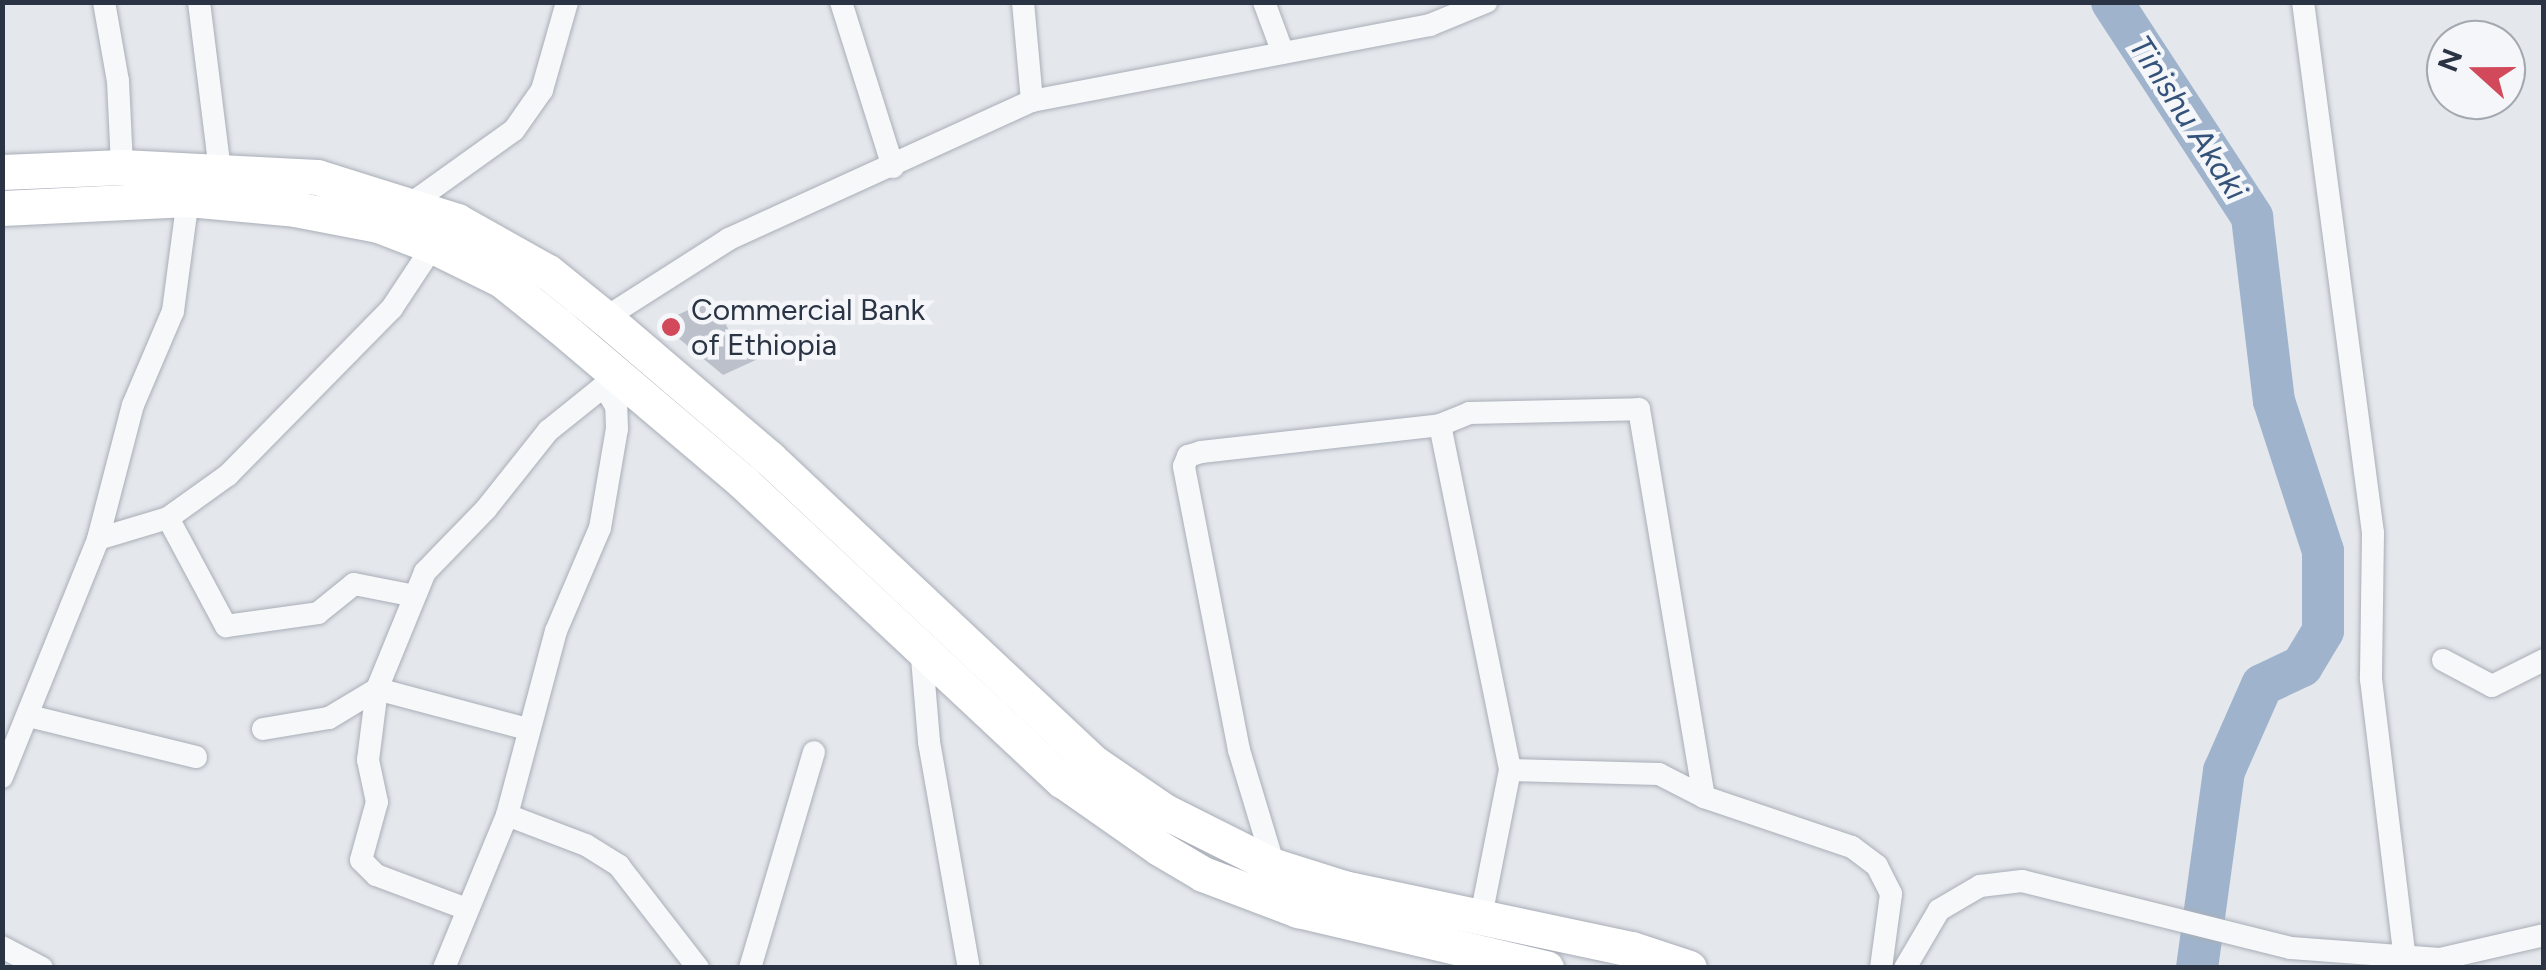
<!DOCTYPE html>
<html>
<head>
<meta charset="utf-8">
<style>
  body { margin:0 }
  #map { position:relative; width:2546px; height:970px; overflow:hidden; background:#e4e7ec; font-family:Figtree,sans-serif }
  div>[style] { position:absolute }
  .river>* { height:42px; margin:-21px; padding:0 21px; transform-origin:21px; border-radius:21px; background:#9fb4cc }
  .building>* { inset:0; background:#bbc0ca }
  .roads { filter:drop-shadow(0 0 2px #a9aeb7) drop-shadow(0 0 2px #a9aeb7) }
  .street>* { height:22px; margin:-11px; padding:0 11px; transform-origin:11px; border-radius:11px; background:#f7f8fa }
  .primary>* { height:35px; margin:-17.5px; padding:0 17.5px; transform-origin:17.5px; border-radius:17.5px; background:#fff }
  .dots>* { width:28px; height:28px; translate:-50% -50%; box-sizing:border-box; border:5px solid #f4f6f9; border-radius:50% }
  span { translate:-50% -50%; white-space:nowrap; text-align:center; line-height:1.15; -webkit-text-stroke:9px #f4f6f9; paint-order:stroke }
  .poi-label { font-size:30px; color:#2b3445 }
  .left { translate:0 -50%; text-align:left }
  .water-label { font-size:32px; color:#34527a; font-style:italic }
  .frame { position:absolute; inset:0; border:5px solid #2b3445; pointer-events:none }
  .north { position:absolute; left:2426px; top:20px; width:100px; height:100px; box-sizing:border-box; background:#f4f6f9; border:2px solid #a4a8b1; border-radius:50%; rotate:291deg; font-size:28px; font-weight:700; line-height:40px; text-align:center; color:#2b3445 }
  .north::after { content:''; display:block; margin:auto; width:35px; height:45px; background:#d1495b; clip-path:polygon(50% 0,100% 100%,50% 72%,0 100%) }
</style>
</head>
<body>
<div id="map">
  <div class="river">
    <div style="left:2112px;top:2px;width:257px;rotate:56.9deg"></div>
    <div style="left:2252px;top:217px;width:185px;rotate:83.2deg"></div>
    <div style="left:2274px;top:401px;width:158px;rotate:71.9deg"></div>
    <div style="left:2323px;top:551px;width:80px;rotate:90deg"></div>
    <div style="left:2323px;top:631px;width:41px;rotate:121deg"></div>
    <div style="left:2302px;top:666px;width:44px;rotate:154.6deg"></div>
    <div style="left:2262px;top:685px;width:94px;rotate:113.8deg"></div>
    <div style="left:2224px;top:771px;width:199px;rotate:97.8deg"></div>
  </div>
  <div class="building">
    <div style="clip-path:polygon(712px 299px,738px 347px,760px 337px,767px 355px,723px 375px,660px 323px)"></div>
  </div>
  <div class="roads">
    <div class="street">
      <div style="left:104px;top:2px;width:80px;rotate:80deg"></div>
      <div style="left:118px;top:81px;width:86px;rotate:87.3deg"></div>
      <div style="left:199px;top:2px;width:169px;rotate:82.9deg"></div>
      <div style="left:841px;top:2px;width:173px;rotate:72.5deg"></div>
      <div style="left:1023px;top:2px;width:99px;rotate:84.8deg"></div>
      <div style="left:1264px;top:2px;width:54px;rotate:69.6deg"></div>
      <div style="left:2303px;top:2px;width:536px;rotate:82.49deg"></div>
      <div style="left:2373px;top:533px;width:146px;rotate:90.8deg"></div>
      <div style="left:2371px;top:679px;width:291px;rotate:83.1deg"></div>
      <div style="left:412px;top:203px;width:125px;rotate:-35.6deg"></div>
      <div style="left:514px;top:130px;width:49px;rotate:-55deg"></div>
      <div style="left:542px;top:90px;width:91px;rotate:-74.1deg"></div>
      <div style="left:605px;top:318px;width:147px;rotate:-32.5deg"></div>
      <div style="left:729px;top:239px;width:333px;rotate:-24.5deg"></div>
      <div style="left:1032px;top:101px;width:405px;rotate:-10.8deg"></div>
      <div style="left:1430px;top:25px;width:61px;rotate:-22.3deg"></div>
      <div style="left:1440px;top:425px;width:352px;rotate:78.5deg"></div>
      <div style="left:1510px;top:770px;width:149px;rotate:101.2deg"></div>
      <div style="left:168px;top:518px;width:123px;rotate:61.8deg"></div>
      <div style="left:226px;top:626px;width:93px;rotate:-8deg"></div>
      <div style="left:318px;top:613px;width:46px;rotate:-38.9deg"></div>
      <div style="left:354px;top:584px;width:57px;rotate:11.1deg"></div>
      <div style="left:98px;top:539px;width:73px;rotate:-16.7deg"></div>
      <div style="left:168px;top:518px;width:74px;rotate:-35.6deg"></div>
      <div style="left:228px;top:475px;width:234px;rotate:-45.5deg"></div>
      <div style="left:392px;top:308px;width:74px;rotate:-56.5deg"></div>
      <div style="left:921px;top:646px;width:96px;rotate:85.2deg"></div>
      <div style="left:929px;top:742px;width:230px;rotate:80deg"></div>
      <div style="left:2443px;top:660px;width:55px;rotate:28deg"></div>
      <div style="left:2492px;top:686px;width:58px;rotate:-26.6deg"></div>
      <div style="left:29px;top:716px;width:172px;rotate:13.8deg"></div>
      <div style="left:263px;top:729px;width:67px;rotate:-9.5deg"></div>
      <div style="left:329px;top:718px;width:56px;rotate:-31.1deg"></div>
      <div style="left:377px;top:689px;width:126px;rotate:-67.7deg"></div>
      <div style="left:425px;top:572px;width:88px;rotate:-45.9deg"></div>
      <div style="left:486px;top:509px;width:100px;rotate:-51.5deg"></div>
      <div style="left:548px;top:431px;width:72px;rotate:-38.8deg"></div>
      <div style="left:1510px;top:770px;width:149px;rotate:1.5deg"></div>
      <div style="left:1659px;top:774px;width:51px;rotate:27.1deg"></div>
      <div style="left:1704px;top:797px;width:156px;rotate:18.7deg"></div>
      <div style="left:1852px;top:847px;width:31px;rotate:37deg"></div>
      <div style="left:1877px;top:866px;width:31px;rotate:63deg"></div>
      <div style="left:1891px;top:894px;width:75px;rotate:97.7deg"></div>
      <div style="left:2px;top:777px;width:257px;rotate:-68deg"></div>
      <div style="left:98px;top:539px;width:138px;rotate:-75.4deg"></div>
      <div style="left:133px;top:405px;width:102px;rotate:-66.9deg"></div>
      <div style="left:173px;top:311px;width:113px;rotate:-82.4deg"></div>
      <div style="left:507px;top:815px;width:85px;rotate:20.8deg"></div>
      <div style="left:586px;top:845px;width:39px;rotate:32deg"></div>
      <div style="left:619px;top:866px;width:129px;rotate:52.2deg"></div>
      <div style="left:1274px;top:866px;width:121px;rotate:-106.8deg"></div>
      <div style="left:1239px;top:750px;width:289px;rotate:-101deg"></div>
      <div style="left:1184px;top:466px;width:11px;rotate:-68deg"></div>
      <div style="left:1188px;top:456px;width:14px;rotate:-17deg"></div>
      <div style="left:1201px;top:452px;width:241px;rotate:-6.4deg"></div>
      <div style="left:1440px;top:425px;width:31px;rotate:-22deg"></div>
      <div style="left:1469px;top:413px;width:170px;rotate:-1.3deg"></div>
      <div style="left:1639px;top:409px;width:393px;rotate:80.5deg"></div>
      <div style="left:464px;top:908px;width:94px;rotate:-159.4deg"></div>
      <div style="left:376px;top:875px;width:21px;rotate:-135deg"></div>
      <div style="left:361px;top:860px;width:60px;rotate:-74.6deg"></div>
      <div style="left:377px;top:802px;width:43px;rotate:-102.1deg"></div>
      <div style="left:368px;top:760px;width:72px;rotate:-82.8deg"></div>
      <div style="left:377px;top:689px;width:155px;rotate:14.9deg"></div>
      <div style="left:2px;top:947px;width:45px;rotate:27.7deg"></div>
      <div style="left:444px;top:968px;width:165px;rotate:-67.6deg"></div>
      <div style="left:507px;top:815px;width:190px;rotate:-75.1deg"></div>
      <div style="left:556px;top:631px;width:112px;rotate:-66.9deg"></div>
      <div style="left:600px;top:528px;width:100px;rotate:-80.3deg"></div>
      <div style="left:617px;top:429px;width:23px;rotate:-92deg"></div>
      <div style="left:616px;top:406px;width:23px;rotate:-121deg"></div>
      <div style="left:604px;top:386px;width:14px;rotate:-51deg"></div>
      <div style="left:750px;top:968px;width:225px;rotate:-73.5deg"></div>
      <div style="left:1905px;top:968px;width:67px;rotate:-59.6deg"></div>
      <div style="left:1939px;top:910px;width:48px;rotate:-30.3deg"></div>
      <div style="left:1980px;top:886px;width:42px;rotate:-6.8deg"></div>
      <div style="left:2022px;top:881px;width:277px;rotate:14deg"></div>
      <div style="left:2291px;top:948px;width:149px;rotate:4.2deg"></div>
      <div style="left:2440px;top:959px;width:107px;rotate:-13deg"></div>
    </div>
    <div class="primary">
      <div style="left:2px;top:172px;width:120px;rotate:-2.4deg"></div>
      <div style="left:122px;top:167px;width:195px;rotate:2.9deg"></div>
      <div style="left:317px;top:177px;width:147px;rotate:17.4deg"></div>
      <div style="left:457px;top:221px;width:104px;rotate:29.3deg"></div>
      <div style="left:548px;top:272px;width:73px;rotate:38.9deg"></div>
      <div style="left:605px;top:318px;width:216px;rotate:40.5deg"></div>
      <div style="left:769px;top:458px;width:446px;rotate:43.2deg"></div>
      <div style="left:1094px;top:763px;width:85px;rotate:34.4deg"></div>
      <div style="left:1164px;top:811px;width:123px;rotate:26.6deg"></div>
      <div style="left:1274px;top:866px;width:73px;rotate:17.4deg"></div>
      <div style="left:1344px;top:888px;width:294px;rotate:12deg"></div>
      <div style="left:1632px;top:949px;width:60px;rotate:18.4deg"></div>
      <div style="left:2px;top:208px;width:186px;rotate:-2.8deg"></div>
      <div style="left:188px;top:199px;width:107px;rotate:5.3deg"></div>
      <div style="left:295px;top:209px;width:85px;rotate:10.9deg"></div>
      <div style="left:378px;top:225px;width:59px;rotate:20.9deg"></div>
      <div style="left:433px;top:246px;width:77px;rotate:26.2deg"></div>
      <div style="left:502px;top:280px;width:72px;rotate:38.8deg"></div>
      <div style="left:558px;top:325px;width:243px;rotate:40.3deg"></div>
      <div style="left:743px;top:482px;width:437px;rotate:43.1deg"></div>
      <div style="left:1062px;top:780px;width:118px;rotate:35deg"></div>
      <div style="left:1159px;top:848px;width:51px;rotate:30.6deg"></div>
      <div style="left:1203px;top:874px;width:102px;rotate:20.8deg"></div>
      <div style="left:1298px;top:910px;width:255px;rotate:13.2deg"></div>
    </div>
  </div>
  <div class="dots">
    <div style="left:671px;top:327px;background:#d1495b"></div>
  </div>
  <div class="poi-label">
    <span class="left" style="left:691px;top:327px">Commercial Bank<br>of Ethiopia</span>
  </div>
  <div class="water-label">
    <span style="left:2188px;top:118px;rotate:57deg">Tinishu Akaki</span>
  </div>
  <div class="frame"></div>
  <div class="north">N</div>
</div>
</body>
</html>
